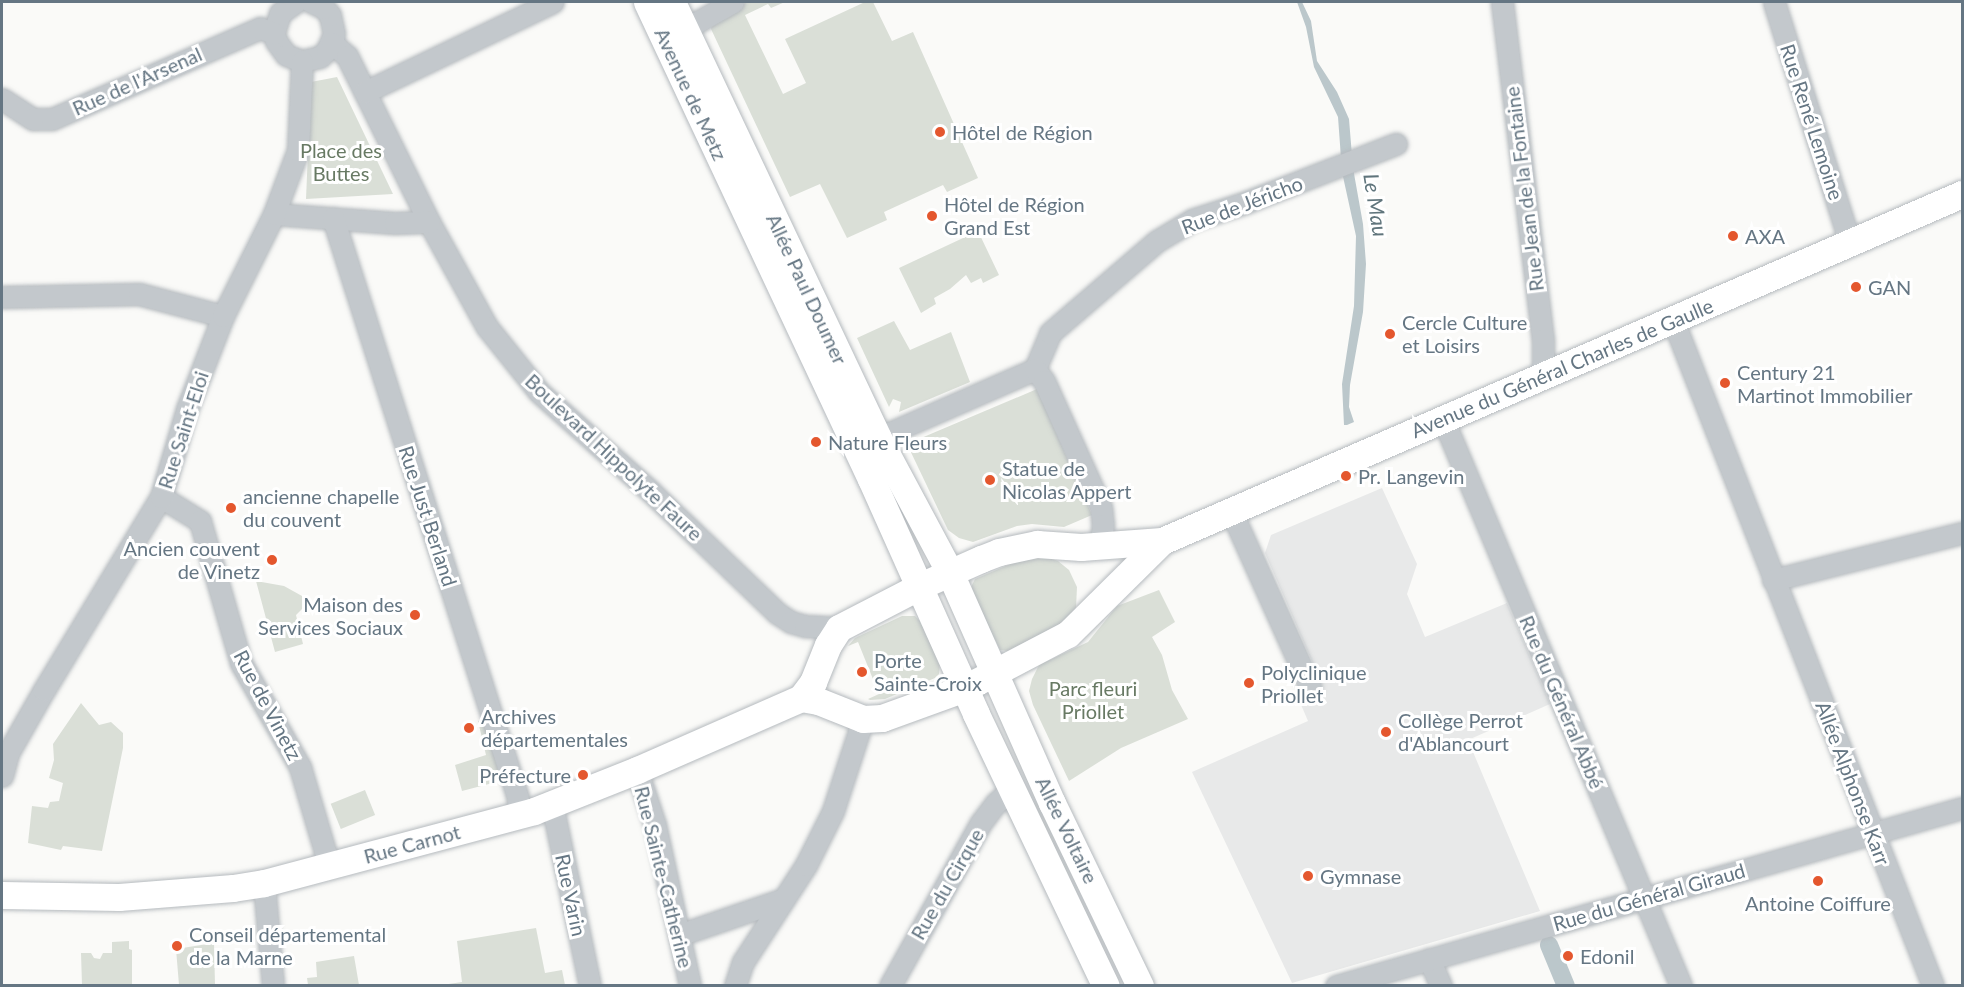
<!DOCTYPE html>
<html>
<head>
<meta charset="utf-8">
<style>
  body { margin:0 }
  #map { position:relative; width:1964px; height:987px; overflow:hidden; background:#fafaf8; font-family:Lato,sans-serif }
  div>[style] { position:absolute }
  .built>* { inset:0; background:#e8e9e9 }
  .green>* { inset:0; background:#dadfd7; transform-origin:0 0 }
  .water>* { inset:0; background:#bbc7cb }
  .canal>* { height:18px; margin:-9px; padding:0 9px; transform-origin:9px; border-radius:9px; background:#bbc7cb }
  .roads { filter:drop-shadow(0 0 2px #b5babe) drop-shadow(0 0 2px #b5babe) }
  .minor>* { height:21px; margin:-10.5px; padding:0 10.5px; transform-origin:10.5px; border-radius:10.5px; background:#c3c8cc }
  .major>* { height:27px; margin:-13.5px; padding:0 13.5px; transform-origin:13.5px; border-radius:13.5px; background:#fff }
  .dots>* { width:16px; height:16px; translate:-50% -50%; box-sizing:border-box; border:3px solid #fff; border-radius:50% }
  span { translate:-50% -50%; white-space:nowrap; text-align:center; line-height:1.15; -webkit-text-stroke:6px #fff; paint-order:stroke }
  .street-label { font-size:20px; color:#657683 }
  .poi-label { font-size:20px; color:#657683 }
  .left { translate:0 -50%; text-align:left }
  .right { translate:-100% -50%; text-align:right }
  .park-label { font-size:20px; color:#687a64 }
  .water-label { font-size:21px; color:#60757c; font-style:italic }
  .frame { position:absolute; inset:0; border:3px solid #657683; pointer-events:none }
</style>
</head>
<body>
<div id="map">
  <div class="built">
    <div style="clip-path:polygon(1382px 488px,1417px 564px,1407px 594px,1425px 637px,1507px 603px,1550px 704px,1468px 740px,1540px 911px,1292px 983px,1192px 772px,1308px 721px,1296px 693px,1321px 682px,1265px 553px,1271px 535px)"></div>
  </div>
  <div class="green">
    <div style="clip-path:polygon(747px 2px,785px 2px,771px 8px,768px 4px,745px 15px,783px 94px,806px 83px,785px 39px,865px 2px,873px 2px,892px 41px,913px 32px,978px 178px,947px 192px,943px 185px,897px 206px,884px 212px,887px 220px,847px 238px,820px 184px,790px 197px,711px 29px,713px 21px)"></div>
    <div style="clip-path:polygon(337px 77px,393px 194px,306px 199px,311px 82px)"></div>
    <div style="clip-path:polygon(978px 231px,999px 275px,983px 283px,981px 278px,971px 283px,966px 275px,950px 289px,934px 298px,936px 304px,921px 313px,899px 268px)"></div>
    <div style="clip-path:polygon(894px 321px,910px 350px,951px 332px,970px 382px,899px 412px,901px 402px,893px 399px,889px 407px,857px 338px)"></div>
    <div style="clip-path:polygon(1037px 389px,1092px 515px,1064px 527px,1032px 524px,1017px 526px,973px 542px,959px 538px,948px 530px,907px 444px)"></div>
    <div style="clip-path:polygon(1029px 556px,1047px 557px,1058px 561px,1069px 570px,1077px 587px,1076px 608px,1072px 618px,1008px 651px,1000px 650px,971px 591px,972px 585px,975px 579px)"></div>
    <div style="clip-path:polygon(256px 581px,284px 586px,302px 596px,305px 606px,296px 615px,303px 644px,275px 652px)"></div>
    <div style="clip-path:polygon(1159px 590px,1175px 622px,1152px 637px,1162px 655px,1172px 690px,1188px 719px,1121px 748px,1069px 781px,1033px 705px,1029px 691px,1032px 679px,1039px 665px,1088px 642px,1117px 606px)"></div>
    <div style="clip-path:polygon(902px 616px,915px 616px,920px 621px,940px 664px,939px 674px,935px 678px,885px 699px,870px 700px,868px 699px,879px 694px,858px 642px,848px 646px,855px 638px)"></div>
    <div style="clip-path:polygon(81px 703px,99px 725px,111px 722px,123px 733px,123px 748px,102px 851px,63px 846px,61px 850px,28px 843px,32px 806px,48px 808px,50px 802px,59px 801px,63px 783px,49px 778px,54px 760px,53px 744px)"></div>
    <div style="clip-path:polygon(488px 718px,504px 780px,462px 791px,455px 765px,486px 755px,478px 721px)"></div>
    <div style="left:365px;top:790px;width:27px;height:37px;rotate:68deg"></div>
    <div style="clip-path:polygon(536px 928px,545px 973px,562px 970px,565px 985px,442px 985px,462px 982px,457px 941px)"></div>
    <div style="clip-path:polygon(129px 941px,129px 949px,132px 950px,132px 985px,82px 985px,81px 953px,91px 953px,94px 958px,100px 959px,103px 953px,112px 953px,112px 942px)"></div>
    <div style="clip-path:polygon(214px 943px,215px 985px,179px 985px,176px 949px)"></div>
    <div style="clip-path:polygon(354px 956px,359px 985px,308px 985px,307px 978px,317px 977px,316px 962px)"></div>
  </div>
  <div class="water">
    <div style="clip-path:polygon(1297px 2px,1302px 2px,1311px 21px,1317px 61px,1337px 92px,1349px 119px,1353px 168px,1363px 224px,1366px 264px,1363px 312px,1350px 385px,1349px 407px,1354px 422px,1347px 425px,1344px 425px,1342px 384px,1354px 306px,1356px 236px,1342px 172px,1338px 117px,1314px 67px,1306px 27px)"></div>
  </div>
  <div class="canal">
    <div style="left:1549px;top:945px;width:44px;rotate:67.5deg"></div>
  </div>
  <div class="roads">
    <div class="minor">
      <div style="left:296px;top:2px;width:19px;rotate:145deg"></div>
      <div style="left:280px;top:13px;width:21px;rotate:107deg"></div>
      <div style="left:274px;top:33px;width:8px;rotate:76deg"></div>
      <div style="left:276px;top:41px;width:17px;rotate:54deg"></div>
      <div style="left:286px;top:55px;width:17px;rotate:21deg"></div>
      <div style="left:302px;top:61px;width:18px;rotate:-13deg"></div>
      <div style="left:320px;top:57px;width:10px;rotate:-45deg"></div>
      <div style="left:327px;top:50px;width:17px;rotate:-66deg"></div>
      <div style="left:334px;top:34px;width:19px;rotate:-102deg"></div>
      <div style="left:330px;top:15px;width:9px;rotate:-131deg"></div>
      <div style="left:324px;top:8px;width:14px;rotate:-155deg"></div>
      <div style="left:1502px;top:2px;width:340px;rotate:83.1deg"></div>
      <div style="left:1543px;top:340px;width:36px;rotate:90deg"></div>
      <div style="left:1774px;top:2px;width:253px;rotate:72.5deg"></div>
      <div style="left:685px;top:29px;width:55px;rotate:-29.4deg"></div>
      <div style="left:332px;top:43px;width:20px;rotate:41deg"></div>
      <div style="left:347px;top:56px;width:185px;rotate:63.7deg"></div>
      <div style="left:429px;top:222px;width:120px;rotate:61.1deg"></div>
      <div style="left:487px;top:327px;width:83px;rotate:51.3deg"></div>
      <div style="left:539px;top:392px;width:149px;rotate:41.7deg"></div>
      <div style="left:650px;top:491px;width:176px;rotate:43.8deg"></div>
      <div style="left:777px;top:613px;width:17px;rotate:33deg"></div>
      <div style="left:791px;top:622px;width:15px;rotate:16deg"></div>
      <div style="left:805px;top:626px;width:34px;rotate:3deg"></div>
      <div style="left:365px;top:92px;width:208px;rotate:-25.6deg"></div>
      <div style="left:2px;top:99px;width:37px;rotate:33deg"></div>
      <div style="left:33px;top:119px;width:19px"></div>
      <div style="left:52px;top:119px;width:227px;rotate:-23.6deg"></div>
      <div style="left:260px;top:28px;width:15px;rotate:20deg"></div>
      <div style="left:274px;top:214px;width:121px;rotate:4.3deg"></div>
      <div style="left:395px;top:223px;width:34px;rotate:-2deg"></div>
      <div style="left:333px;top:218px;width:606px;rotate:72.31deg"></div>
      <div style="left:517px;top:795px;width:20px;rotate:79deg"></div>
      <div style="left:2px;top:297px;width:137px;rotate:-1.3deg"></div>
      <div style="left:139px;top:294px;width:87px;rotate:14.7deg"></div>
      <div style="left:1673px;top:320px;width:715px;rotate:68.67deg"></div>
      <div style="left:1035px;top:369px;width:39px;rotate:-67deg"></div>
      <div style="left:1050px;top:333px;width:141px;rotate:-40.7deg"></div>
      <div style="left:1157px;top:241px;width:41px;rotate:-31deg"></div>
      <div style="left:1192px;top:220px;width:58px;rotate:-18.1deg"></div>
      <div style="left:1247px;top:202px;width:160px;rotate:-21.3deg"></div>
      <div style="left:1443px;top:419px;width:615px;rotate:67.23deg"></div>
      <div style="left:878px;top:438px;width:171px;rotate:-23.7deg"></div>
      <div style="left:1035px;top:369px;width:15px;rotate:53deg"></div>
      <div style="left:1044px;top:381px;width:138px;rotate:65.7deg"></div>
      <div style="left:1101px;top:507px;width:18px;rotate:84deg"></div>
      <div style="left:1103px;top:525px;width:21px;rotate:98deg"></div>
      <div style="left:161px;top:497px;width:46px;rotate:31.6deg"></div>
      <div style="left:200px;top:521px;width:148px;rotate:73.9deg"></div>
      <div style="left:241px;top:663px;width:120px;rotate:60.4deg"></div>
      <div style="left:300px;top:767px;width:102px;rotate:73.5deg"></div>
      <div style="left:1231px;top:511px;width:193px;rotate:65.8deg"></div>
      <div style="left:1773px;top:580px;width:195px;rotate:-14deg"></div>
      <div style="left:637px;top:770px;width:58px;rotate:71.9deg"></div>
      <div style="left:655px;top:825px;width:165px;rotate:77.7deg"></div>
      <div style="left:2px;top:776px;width:24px;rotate:-75deg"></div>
      <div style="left:8px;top:753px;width:73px;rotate:-60.3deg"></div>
      <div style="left:44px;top:690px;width:226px;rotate:-58.8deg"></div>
      <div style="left:161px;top:497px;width:92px;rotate:-73.5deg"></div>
      <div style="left:187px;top:409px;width:100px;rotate:-68.8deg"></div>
      <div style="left:223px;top:316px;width:114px;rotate:-63.4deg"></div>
      <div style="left:274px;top:214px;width:68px;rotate:-69.4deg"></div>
      <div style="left:298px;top:150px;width:89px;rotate:-87.4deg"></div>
      <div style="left:552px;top:804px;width:186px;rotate:78.2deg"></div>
      <div style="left:264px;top:883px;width:103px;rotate:85deg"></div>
      <div style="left:679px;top:935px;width:108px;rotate:-18.9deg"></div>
      <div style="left:1429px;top:959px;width:30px;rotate:66deg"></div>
      <div style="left:735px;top:986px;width:25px;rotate:-72deg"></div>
      <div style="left:743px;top:962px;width:116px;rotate:-57deg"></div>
      <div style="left:806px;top:865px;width:60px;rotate:-63.4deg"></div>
      <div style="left:833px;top:811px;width:97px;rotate:-71.9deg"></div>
      <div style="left:890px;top:986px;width:185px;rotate:-60.9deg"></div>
      <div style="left:980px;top:824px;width:26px;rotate:-53deg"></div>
      <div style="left:996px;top:803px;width:21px;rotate:-41deg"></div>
      <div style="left:1336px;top:986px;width:651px;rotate:-15.87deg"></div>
    </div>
    <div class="major">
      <div style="left:647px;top:2px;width:527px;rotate:64.85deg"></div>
      <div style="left:871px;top:479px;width:257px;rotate:65.9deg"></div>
      <div style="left:976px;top:714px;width:301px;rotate:64.5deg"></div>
      <div style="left:672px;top:2px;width:482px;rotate:64.7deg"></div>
      <div style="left:878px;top:438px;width:153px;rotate:61.9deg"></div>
      <div style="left:950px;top:573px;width:252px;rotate:66.1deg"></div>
      <div style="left:1052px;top:803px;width:203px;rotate:64.3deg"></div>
      <div style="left:801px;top:698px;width:17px;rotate:10deg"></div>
      <div style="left:818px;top:701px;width:48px;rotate:21.8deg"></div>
      <div style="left:863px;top:719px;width:19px;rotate:-3deg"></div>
      <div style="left:882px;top:718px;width:88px;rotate:-19.9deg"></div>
      <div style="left:965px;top:688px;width:116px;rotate:-27.7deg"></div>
      <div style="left:1068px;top:634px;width:132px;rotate:-44.7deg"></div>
      <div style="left:2px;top:895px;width:117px;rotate:1deg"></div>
      <div style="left:119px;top:897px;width:114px;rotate:-4.5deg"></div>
      <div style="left:233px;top:888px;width:31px;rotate:-9deg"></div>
      <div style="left:264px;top:883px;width:279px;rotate:-14.9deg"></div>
      <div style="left:534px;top:811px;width:111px;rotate:-21.7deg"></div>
      <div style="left:637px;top:770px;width:179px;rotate:-23.7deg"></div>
      <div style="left:801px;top:698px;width:20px;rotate:-53deg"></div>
      <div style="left:813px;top:682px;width:40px;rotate:-68deg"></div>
      <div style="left:828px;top:645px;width:20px;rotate:-57deg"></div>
      <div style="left:839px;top:628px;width:91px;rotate:-27.4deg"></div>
      <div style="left:920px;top:586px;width:67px;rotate:-23.9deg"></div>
      <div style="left:981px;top:559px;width:19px;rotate:-21deg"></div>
      <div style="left:999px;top:552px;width:39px;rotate:-12deg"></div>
      <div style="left:1037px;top:544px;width:44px;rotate:3.9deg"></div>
      <div style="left:1081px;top:547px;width:81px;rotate:-4.2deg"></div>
      <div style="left:1162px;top:541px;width:872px;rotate:-23.45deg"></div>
    </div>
  </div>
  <div class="dots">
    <div style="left:940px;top:132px;background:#e4572e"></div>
    <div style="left:932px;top:216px;background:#e4572e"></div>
    <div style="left:1733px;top:236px;background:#e4572e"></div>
    <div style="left:1856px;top:287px;background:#e4572e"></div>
    <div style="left:1390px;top:334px;background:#e4572e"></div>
    <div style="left:1725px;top:383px;background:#e4572e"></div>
    <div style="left:816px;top:442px;background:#e4572e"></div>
    <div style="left:1346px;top:476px;background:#e4572e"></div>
    <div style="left:990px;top:480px;background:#e4572e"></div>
    <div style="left:231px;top:508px;background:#e4572e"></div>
    <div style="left:272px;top:560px;background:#e4572e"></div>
    <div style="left:415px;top:615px;background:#e4572e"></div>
    <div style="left:862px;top:672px;background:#e4572e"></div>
    <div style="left:1249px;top:683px;background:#e4572e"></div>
    <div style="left:469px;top:728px;background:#e4572e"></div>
    <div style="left:1386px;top:732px;background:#e4572e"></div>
    <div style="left:583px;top:775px;background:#e4572e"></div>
    <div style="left:1308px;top:876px;background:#e4572e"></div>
    <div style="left:1818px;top:881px;background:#e4572e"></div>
    <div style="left:177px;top:946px;background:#e4572e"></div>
    <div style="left:1568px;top:956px;background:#e4572e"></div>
  </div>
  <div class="street-label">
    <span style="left:137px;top:81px;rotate:-24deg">Rue de l'Arsenal</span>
    <span style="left:691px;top:94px;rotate:65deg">Avenue de Metz</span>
    <span style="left:1812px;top:122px;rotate:72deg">Rue René Lemoine</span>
    <span style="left:1524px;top:189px;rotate:-97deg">Rue Jean de la Fontaine</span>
    <span style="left:1242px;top:205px;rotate:-21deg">Rue de Jéricho</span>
    <span style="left:807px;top:289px;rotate:65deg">Allée Paul Doumer</span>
    <span style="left:1562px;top:368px;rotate:-23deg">Avenue du Général Charles de Gaulle</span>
    <span style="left:183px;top:430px;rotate:-72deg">Rue Saint-Eloi</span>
    <span style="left:614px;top:457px;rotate:43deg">Boulevard Hippolyte Faure</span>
    <span style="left:428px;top:516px;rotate:72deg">Rue Just Berland</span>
    <span style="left:1562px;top:702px;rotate:67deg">Rue du Général Abbé</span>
    <span style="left:268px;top:705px;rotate:62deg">Rue de Vinetz</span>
    <span style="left:1853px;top:783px;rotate:69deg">Allée Alphonse Karr</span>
    <span style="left:1067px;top:830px;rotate:64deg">Allée Voltaire</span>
    <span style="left:412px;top:844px;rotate:-15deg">Rue Carnot</span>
    <span style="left:664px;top:877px;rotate:76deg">Rue Sainte-Catherine</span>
    <span style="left:947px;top:884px;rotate:-60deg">Rue du Cirque</span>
    <span style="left:571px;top:895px;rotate:78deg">Rue Varin</span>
    <span style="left:1649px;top:897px;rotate:-16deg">Rue du Général Giraud</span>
  </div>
  <div class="poi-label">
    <span class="left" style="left:952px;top:132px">Hôtel de Région</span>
    <span class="left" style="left:944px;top:216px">Hôtel de Région<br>Grand Est</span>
    <span class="left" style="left:1745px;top:236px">AXA</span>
    <span class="left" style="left:1868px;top:287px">GAN</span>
    <span class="left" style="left:1402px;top:334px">Cercle Culture<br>et Loisirs</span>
    <span class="left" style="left:1737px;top:384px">Century 21<br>Martinot Immobilier</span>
    <span class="left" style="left:828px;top:442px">Nature Fleurs</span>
    <span class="left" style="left:1002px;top:480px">Statue de<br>Nicolas Appert</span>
    <span class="left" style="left:1358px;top:476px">Pr. Langevin</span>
    <span class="left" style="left:243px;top:508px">ancienne chapelle<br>du couvent</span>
    <span class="right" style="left:260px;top:560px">Ancien couvent<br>de Vinetz</span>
    <span class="right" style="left:403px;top:616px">Maison des<br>Services Sociaux</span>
    <span class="left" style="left:874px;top:672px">Porte<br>Sainte-Croix</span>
    <span class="left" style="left:1261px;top:684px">Polyclinique<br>Priollet</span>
    <span class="left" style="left:481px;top:728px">Archives<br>départementales</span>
    <span class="left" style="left:1398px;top:732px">Collège Perrot<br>d'Ablancourt</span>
    <span class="right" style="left:571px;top:775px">Préfecture</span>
    <span class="left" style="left:1320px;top:876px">Gymnase</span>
    <span style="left:1818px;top:903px">Antoine Coiffure</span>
    <span class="left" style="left:189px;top:946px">Conseil départemental<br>de la Marne</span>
    <span class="left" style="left:1580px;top:956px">Edonil</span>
  </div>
  <div class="park-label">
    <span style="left:341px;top:162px">Place des<br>Buttes</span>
    <span style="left:1093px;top:700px">Parc fleuri<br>Priollet</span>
  </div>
  <div class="water-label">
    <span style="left:1376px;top:205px;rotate:81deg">Le Mau</span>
  </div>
  <div class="frame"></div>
</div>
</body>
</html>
